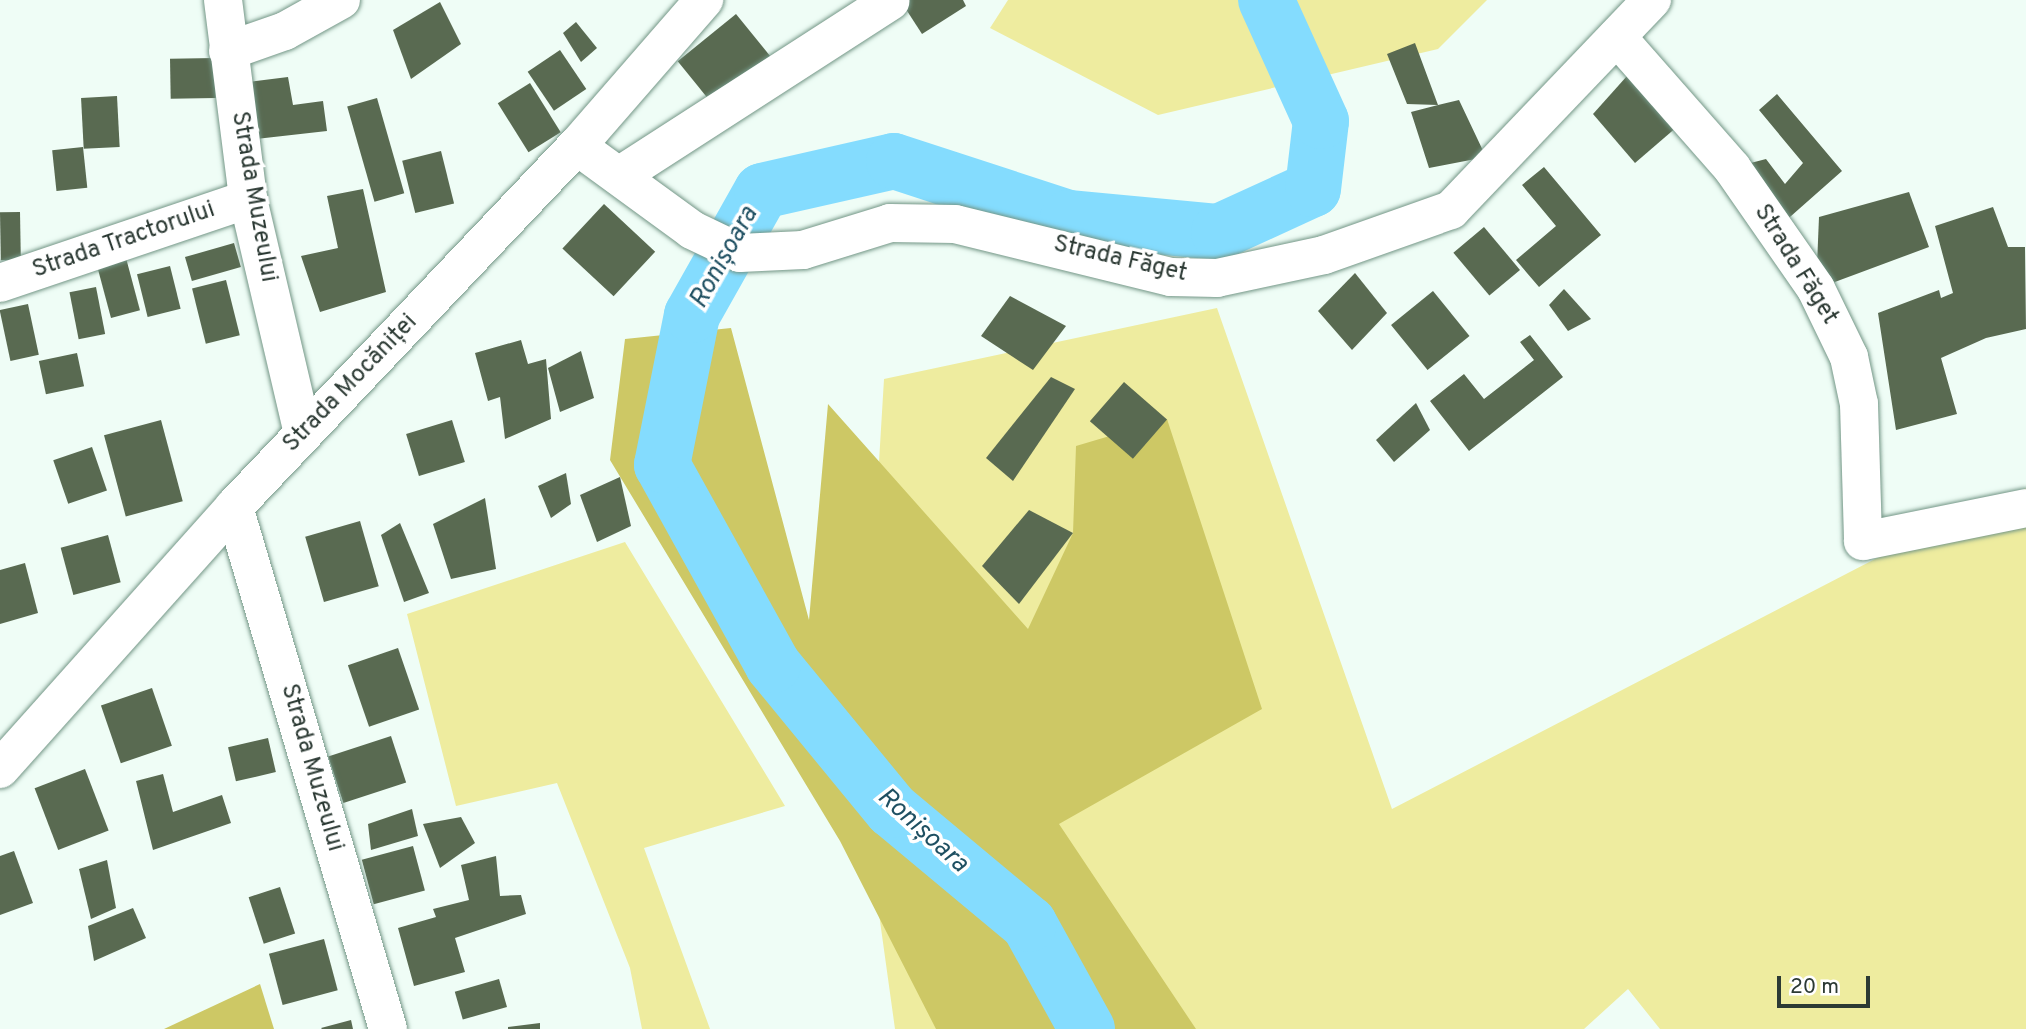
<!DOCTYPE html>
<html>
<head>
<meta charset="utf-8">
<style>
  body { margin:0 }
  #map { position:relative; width:2026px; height:1029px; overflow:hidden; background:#effdf6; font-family:Overpass,sans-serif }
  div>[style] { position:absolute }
  .green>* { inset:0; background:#eeec9f }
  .forest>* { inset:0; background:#cdc865 }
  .river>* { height:56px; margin:-28px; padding:0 28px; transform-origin:28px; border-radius:28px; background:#84dcfe }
  .building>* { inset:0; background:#596a51; transform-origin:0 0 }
  .roads { filter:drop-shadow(0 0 2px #739686) drop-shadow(0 0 2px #739686) }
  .minor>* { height:38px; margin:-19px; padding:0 19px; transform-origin:19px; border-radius:19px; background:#fff }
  span { translate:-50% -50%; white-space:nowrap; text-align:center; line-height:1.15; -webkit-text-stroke:7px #fff; paint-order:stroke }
  .street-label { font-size:24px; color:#2c3a34 }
  .water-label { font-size:26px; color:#1f5062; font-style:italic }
  .scale { position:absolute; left:1777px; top:976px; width:93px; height:32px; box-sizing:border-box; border:4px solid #2c3a34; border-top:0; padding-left:9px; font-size:21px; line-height:24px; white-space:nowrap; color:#2c3a34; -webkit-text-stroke:5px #fff; paint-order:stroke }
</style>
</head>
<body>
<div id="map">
  <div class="green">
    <div style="clip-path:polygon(1008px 0,1487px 0,1438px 49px,1158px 115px,990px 28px)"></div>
    <div style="clip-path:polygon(1217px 308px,1392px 809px,1931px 530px,2026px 488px,2026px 1029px,1660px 1029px,1628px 989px,1584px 1029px,895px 1029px,860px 777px,884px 379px)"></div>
    <div style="clip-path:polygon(625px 542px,785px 806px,644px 848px,710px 1029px,642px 1029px,630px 968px,557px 783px,456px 806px,407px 614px)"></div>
  </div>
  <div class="forest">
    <div style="clip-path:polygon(731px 328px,809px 620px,828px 404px,1028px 629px,1073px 533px,1076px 446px,1167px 419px,1262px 709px,1059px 824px,1196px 1029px,936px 1029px,840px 841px,610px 460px,625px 339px)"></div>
    <div style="clip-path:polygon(260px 984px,274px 1029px,164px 1029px)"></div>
  </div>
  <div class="river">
    <div style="left:1087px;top:1029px;width:120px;rotate:-118.9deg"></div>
    <div style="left:1029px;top:924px;width:178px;rotate:-140.2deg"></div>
    <div style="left:892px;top:810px;width:188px;rotate:-129.4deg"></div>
    <div style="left:773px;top:665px;width:229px;rotate:-119deg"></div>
    <div style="left:662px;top:465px;width:153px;rotate:-78.7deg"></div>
    <div style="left:692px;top:315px;width:142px;rotate:-60.6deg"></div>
    <div style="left:762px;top:191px;width:135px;rotate:-12.8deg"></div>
    <div style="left:894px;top:161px;width:183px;rotate:18.1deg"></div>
    <div style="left:1068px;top:218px;width:152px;rotate:5.3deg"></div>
    <div style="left:1219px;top:232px;width:103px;rotate:-24.6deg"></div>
    <div style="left:1313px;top:189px;width:68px;rotate:-83.3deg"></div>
    <div style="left:1321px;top:121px;width:133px;rotate:-114.4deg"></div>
  </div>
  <div class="building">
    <div style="clip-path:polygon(900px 0,963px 0,966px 6px,922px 34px)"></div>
    <div style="clip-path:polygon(440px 2px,461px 44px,411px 79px,393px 30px)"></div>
    <div style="left:736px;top:14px;width:58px;height:75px;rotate:51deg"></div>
    <div style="clip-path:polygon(576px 22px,597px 48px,581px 62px,563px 33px)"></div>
    <div style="clip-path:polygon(1415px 43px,1438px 105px,1459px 100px,1486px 157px,1429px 168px,1411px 112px,1438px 105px,1407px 104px,1387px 54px)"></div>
    <div style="left:560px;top:50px;width:47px;height:39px;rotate:56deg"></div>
    <div style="left:215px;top:58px;width:40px;height:45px;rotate:89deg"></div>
    <div style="clip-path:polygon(1627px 76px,1678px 126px,1635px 163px,1593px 114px)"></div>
    <div style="clip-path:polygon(288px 77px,293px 105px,323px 101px,327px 131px,256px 139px,249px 82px)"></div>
    <div style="left:530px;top:83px;width:58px;height:38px;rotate:58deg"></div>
    <div style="clip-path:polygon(1777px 94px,1842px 171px,1782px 224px,1743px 165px,1766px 159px,1785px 184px,1803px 163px,1759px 110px)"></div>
    <div style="left:117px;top:96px;width:51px;height:36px;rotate:87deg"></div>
    <div style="left:377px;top:98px;width:99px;height:31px;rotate:74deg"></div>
    <div style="left:83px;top:147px;width:41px;height:31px;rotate:84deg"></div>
    <div style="left:441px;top:151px;width:54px;height:40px;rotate:76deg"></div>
    <div style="clip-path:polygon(1544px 167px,1601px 235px,1539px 287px,1516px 260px,1556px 226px,1522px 185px)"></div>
    <div style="clip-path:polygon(363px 189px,386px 292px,320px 312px,301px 256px,338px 248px,327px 196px)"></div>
    <div style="clip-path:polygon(1909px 192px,1929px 247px,1816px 289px,1819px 217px)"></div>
    <div style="left:604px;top:204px;width:70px;height:61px;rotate:43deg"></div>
    <div style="clip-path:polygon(1993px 207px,2008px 247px,2025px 247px,2026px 329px,1986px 338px,1941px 358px,1957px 414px,1896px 430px,1878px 313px,1939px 290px,1941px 298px,1953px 293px,1935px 226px)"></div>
    <div style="left:20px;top:212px;width:48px;height:20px;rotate:89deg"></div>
    <div style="left:1484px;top:227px;width:56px;height:40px;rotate:50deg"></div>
    <div style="left:234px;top:243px;width:25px;height:51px;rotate:74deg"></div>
    <div style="left:126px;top:258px;width:54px;height:30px;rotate:75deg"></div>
    <div style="left:170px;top:266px;width:44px;height:34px;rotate:76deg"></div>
    <div style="clip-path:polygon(1355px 273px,1387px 313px,1352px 350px,1318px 311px)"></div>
    <div style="left:226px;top:280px;width:57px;height:35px;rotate:76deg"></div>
    <div style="left:96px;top:287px;width:48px;height:27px;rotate:79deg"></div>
    <div style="clip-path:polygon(1564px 289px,1591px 319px,1568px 331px,1549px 305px)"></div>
    <div style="left:1433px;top:291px;width:58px;height:54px;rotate:51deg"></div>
    <div style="clip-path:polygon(1010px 296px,1066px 326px,1033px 370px,981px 336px)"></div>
    <div style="left:28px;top:304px;width:52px;height:29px;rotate:78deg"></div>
    <div style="clip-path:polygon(1530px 335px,1563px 377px,1469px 451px,1430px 401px,1464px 374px,1484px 399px,1534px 360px,1520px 342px)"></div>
    <div style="clip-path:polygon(521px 340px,528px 364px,546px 359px,551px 419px,505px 439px,500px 397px,488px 401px,475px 353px)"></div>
    <div style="clip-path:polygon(581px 351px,594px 398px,560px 412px,548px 368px)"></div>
    <div style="left:77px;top:353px;width:34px;height:39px;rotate:78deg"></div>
    <div style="clip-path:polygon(1051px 377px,1075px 389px,1013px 481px,986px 458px)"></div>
    <div style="left:1124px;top:382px;width:57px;height:52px;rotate:41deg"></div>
    <div style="clip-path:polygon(1416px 403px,1430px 430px,1394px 462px,1376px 440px)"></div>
    <div style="left:161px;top:420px;width:84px;height:59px;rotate:75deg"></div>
    <div style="left:452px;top:420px;width:44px;height:48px;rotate:73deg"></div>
    <div style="left:92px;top:447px;width:46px;height:41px;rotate:71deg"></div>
    <div style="clip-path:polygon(566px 473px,571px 504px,551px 518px,538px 486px)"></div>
    <div style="clip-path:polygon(620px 477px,631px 526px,597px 542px,580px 495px)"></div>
    <div style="clip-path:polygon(485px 498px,496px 569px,451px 579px,433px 524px)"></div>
    <div style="clip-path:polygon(1029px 510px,1073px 533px,1019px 604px,982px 566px)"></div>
    <div style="left:360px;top:521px;width:68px;height:57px;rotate:74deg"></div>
    <div style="clip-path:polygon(400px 523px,429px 593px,404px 602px,381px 535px)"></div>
    <div style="left:108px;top:535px;width:49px;height:49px;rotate:75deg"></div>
    <div style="clip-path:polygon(25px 563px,38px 613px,0 624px,0 570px)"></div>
    <div style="left:398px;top:648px;width:65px;height:53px;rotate:71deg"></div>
    <div style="left:152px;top:688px;width:61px;height:54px;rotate:71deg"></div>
    <div style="left:391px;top:736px;width:49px;height:66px;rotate:72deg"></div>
    <div style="left:268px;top:738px;width:35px;height:41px;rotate:77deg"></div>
    <div style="left:85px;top:769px;width:66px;height:54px;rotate:69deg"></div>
    <div style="clip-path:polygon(163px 774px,173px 812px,222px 795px,231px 823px,153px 850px,136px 781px)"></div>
    <div style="clip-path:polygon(412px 809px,418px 836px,371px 850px,368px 824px)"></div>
    <div style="clip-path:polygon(461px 817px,475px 843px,440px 868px,423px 824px)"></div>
    <div style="left:413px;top:846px;width:46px;height:53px;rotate:75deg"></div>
    <div style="clip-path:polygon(14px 851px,33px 903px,0 915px,0 856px)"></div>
    <div style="clip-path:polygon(496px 856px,500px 896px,521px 895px,526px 914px,455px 938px,465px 972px,414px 986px,398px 928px,436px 917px,433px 909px,469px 900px,461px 865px)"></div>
    <div style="clip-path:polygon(107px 860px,116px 908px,91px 919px,79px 869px)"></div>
    <div style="left:280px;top:887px;width:49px;height:33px;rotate:72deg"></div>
    <div style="clip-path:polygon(133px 908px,146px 938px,94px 961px,88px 926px)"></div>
    <div style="left:324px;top:939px;width:53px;height:57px;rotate:75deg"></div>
    <div style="left:499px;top:979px;width:29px;height:46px;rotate:74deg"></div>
    <div style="clip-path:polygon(351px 1020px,353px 1029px,322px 1029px,321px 1028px)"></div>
    <div style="clip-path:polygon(540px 1023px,540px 1029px,508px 1029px,508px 1027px)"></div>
  </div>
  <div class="roads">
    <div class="minor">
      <div style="left:223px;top:0;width:201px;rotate:82.8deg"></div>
      <div style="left:248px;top:199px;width:241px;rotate:76.8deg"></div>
      <div style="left:1617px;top:37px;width:174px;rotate:48.7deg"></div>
      <div style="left:1732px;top:168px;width:147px;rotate:55.2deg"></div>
      <div style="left:1816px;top:289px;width:76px;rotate:64.1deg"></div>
      <div style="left:1849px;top:357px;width:48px;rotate:78deg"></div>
      <div style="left:1859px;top:404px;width:137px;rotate:88.3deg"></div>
      <div style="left:1863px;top:541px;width:166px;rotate:-11.4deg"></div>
      <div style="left:228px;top:51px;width:60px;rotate:-19.3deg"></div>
      <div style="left:285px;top:31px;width:64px;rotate:-29deg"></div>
      <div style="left:577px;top:146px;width:142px;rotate:36.1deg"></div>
      <div style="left:692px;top:230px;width:53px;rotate:25.6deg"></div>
      <div style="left:740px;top:253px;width:63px;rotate:-2.7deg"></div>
      <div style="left:803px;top:250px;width:91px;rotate:-17.2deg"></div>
      <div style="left:890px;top:223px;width:65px;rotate:0.9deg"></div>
      <div style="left:955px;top:224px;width:222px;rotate:13.8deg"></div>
      <div style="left:1171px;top:277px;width:46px;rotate:1.2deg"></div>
      <div style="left:1217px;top:278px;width:109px;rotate:-12.1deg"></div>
      <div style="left:1324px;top:255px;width:135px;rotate:-19.5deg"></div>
      <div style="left:1451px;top:210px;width:291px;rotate:-46.3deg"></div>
      <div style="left:619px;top:176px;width:323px;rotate:-32.8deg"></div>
      <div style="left:0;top:283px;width:262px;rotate:-18.7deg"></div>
      <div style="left:234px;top:507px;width:544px;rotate:73.56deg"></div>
      <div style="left:0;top:769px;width:351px;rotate:-48.2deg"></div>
      <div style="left:234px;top:507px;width:498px;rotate:-46.5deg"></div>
      <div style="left:577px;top:146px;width:194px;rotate:-49deg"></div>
    </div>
  </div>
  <div class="street-label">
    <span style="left:253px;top:197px;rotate:80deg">Strada Muzeului</span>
    <span style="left:124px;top:241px;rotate:-19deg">Strada Tractorului</span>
    <span style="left:1120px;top:260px;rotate:13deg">Strada Făget</span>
    <span style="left:1795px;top:265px;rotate:58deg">Strada Făget</span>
    <span style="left:351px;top:384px;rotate:-46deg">Strada Mocăniței</span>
    <span style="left:311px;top:768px;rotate:74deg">Strada Muzeului</span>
  </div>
  <div class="water-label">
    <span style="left:725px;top:258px;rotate:-61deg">Ronișoara</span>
    <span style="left:922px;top:831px;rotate:42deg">Ronișoara</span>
  </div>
  <div class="scale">20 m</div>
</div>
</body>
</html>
